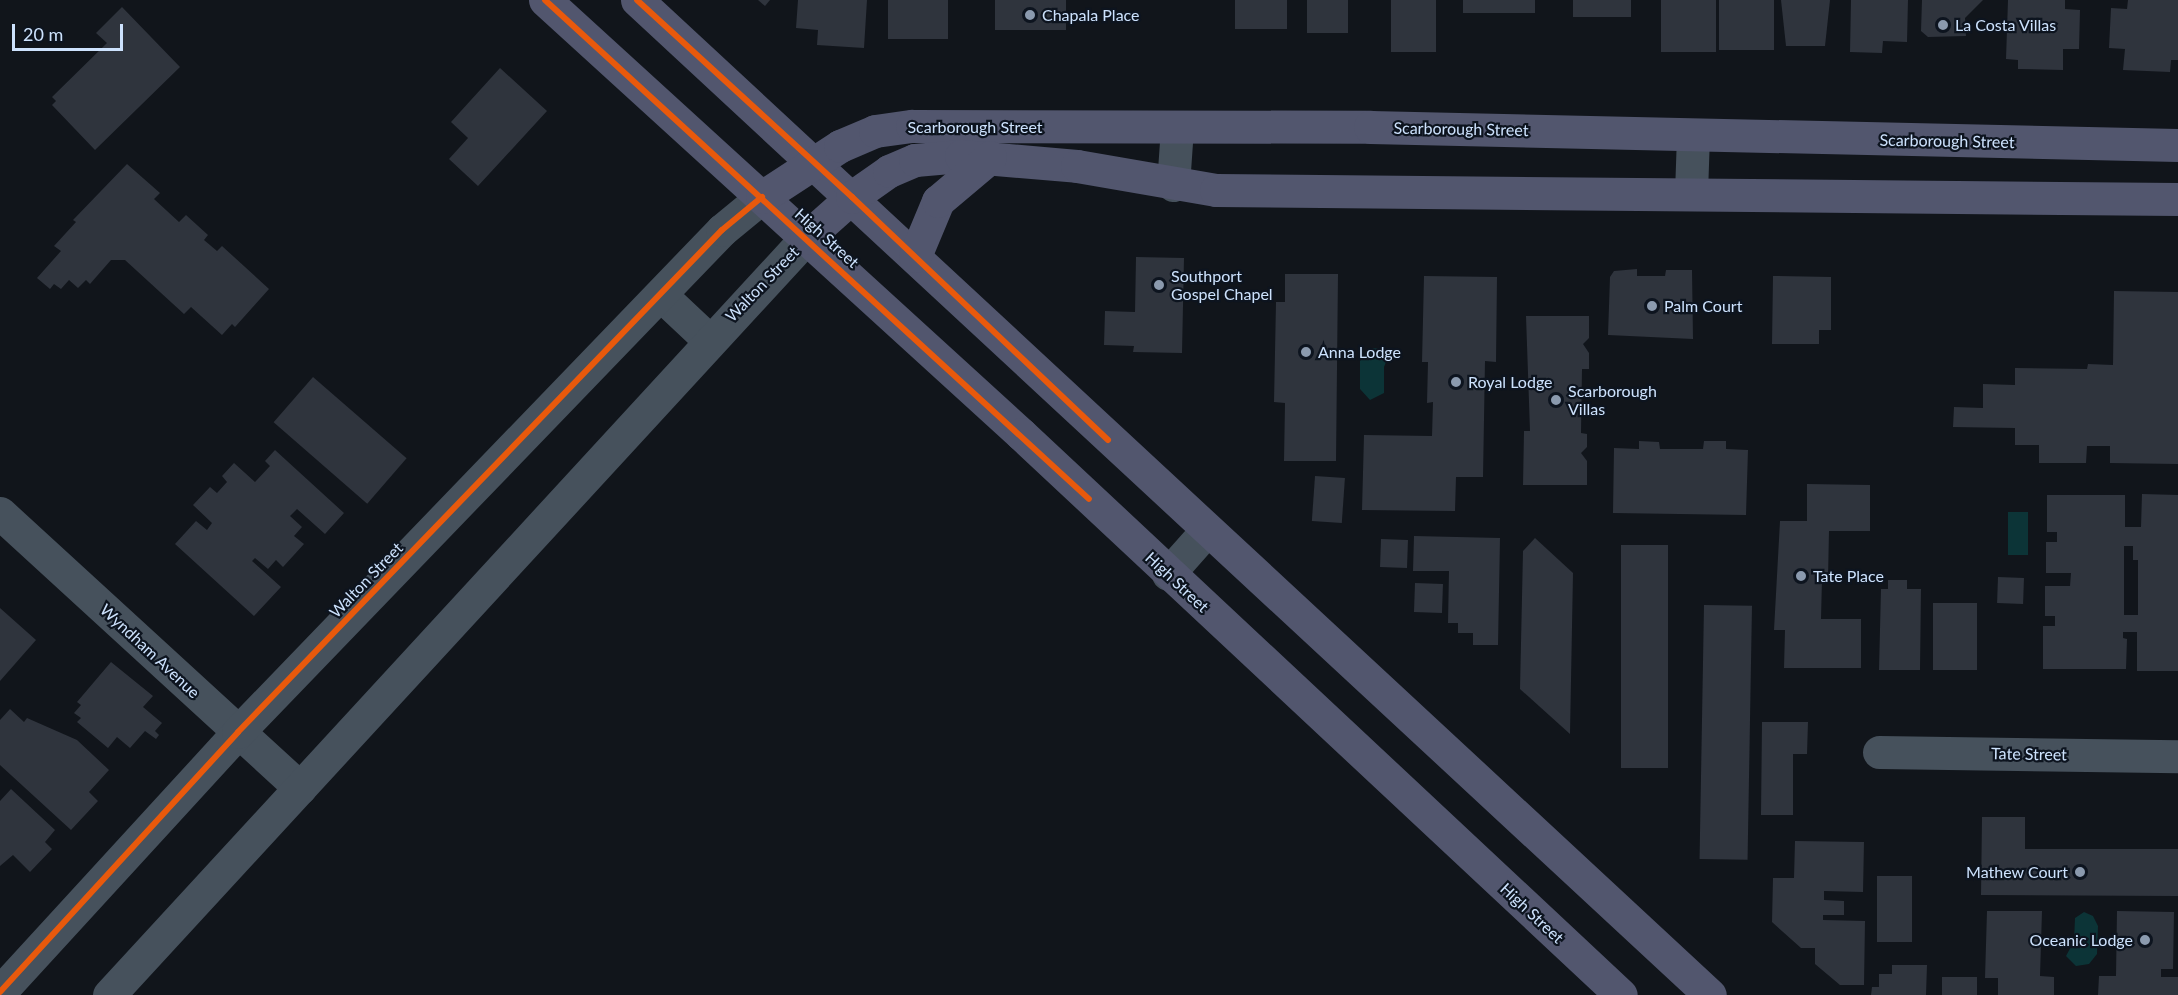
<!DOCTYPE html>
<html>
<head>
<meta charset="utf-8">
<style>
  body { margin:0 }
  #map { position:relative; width:2178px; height:995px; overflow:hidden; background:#11151b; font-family:Lato,sans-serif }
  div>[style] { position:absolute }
  .water>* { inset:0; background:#0c3437; transform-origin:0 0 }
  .building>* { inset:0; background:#2f343d; transform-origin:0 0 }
  .minor>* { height:33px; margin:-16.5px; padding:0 16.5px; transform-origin:16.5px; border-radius:16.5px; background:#46515c }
  .major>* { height:33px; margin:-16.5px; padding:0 16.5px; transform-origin:16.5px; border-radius:16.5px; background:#52566e }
  .cycleway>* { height:6px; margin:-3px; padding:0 3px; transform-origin:3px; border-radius:3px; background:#e8590c }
  .dots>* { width:16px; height:16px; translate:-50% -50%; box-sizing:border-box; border:3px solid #0d141f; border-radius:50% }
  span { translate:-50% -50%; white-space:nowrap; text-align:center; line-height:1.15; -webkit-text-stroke:4.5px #0d141f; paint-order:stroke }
  .poi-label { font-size:16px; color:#cde2fd }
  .left { translate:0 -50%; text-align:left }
  .right { translate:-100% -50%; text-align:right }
  .street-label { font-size:16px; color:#cde2fd }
  .scale { position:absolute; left:12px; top:24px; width:111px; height:27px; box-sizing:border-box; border:3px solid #cde2fd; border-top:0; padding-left:8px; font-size:18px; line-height:21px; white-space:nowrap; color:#cde2fd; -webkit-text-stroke:4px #0d141f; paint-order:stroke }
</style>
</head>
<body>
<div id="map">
  <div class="water">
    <div style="clip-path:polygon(1370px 348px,1385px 349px,1388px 357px,1384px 367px,1384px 393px,1370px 400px,1360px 389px,1360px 361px)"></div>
    <div style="left:2008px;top:512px;width:20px;height:43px"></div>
    <div style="clip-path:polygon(2084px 912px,2093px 916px,2098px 926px,2097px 954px,2089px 964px,2076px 966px,2066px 956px,2074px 941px,2075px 918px)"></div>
  </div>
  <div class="building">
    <div style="clip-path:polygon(758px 0,770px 0,765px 6px)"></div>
    <div style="clip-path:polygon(798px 0,867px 0,864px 48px,817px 45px,818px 30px,796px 28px)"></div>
    <div style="left:888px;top:0;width:60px;height:39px"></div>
    <div style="left:995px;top:0;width:71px;height:30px"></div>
    <div style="left:1235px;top:0;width:52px;height:29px"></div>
    <div style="left:1307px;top:0;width:41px;height:33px"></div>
    <div style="left:1391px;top:0;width:45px;height:52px"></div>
    <div style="left:1463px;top:0;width:72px;height:13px"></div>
    <div style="left:1573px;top:0;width:58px;height:17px"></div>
    <div style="left:1661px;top:0;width:55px;height:52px"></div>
    <div style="left:1719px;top:0;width:55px;height:50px"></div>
    <div style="clip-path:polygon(1781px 0,1830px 0,1825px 46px,1786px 46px)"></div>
    <div style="clip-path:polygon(1851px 0,1908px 0,1907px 42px,1883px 41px,1882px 53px,1850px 52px)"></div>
    <div style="clip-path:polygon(1922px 0,1983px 0,1965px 18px,1966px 36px,1928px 37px,1921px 31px)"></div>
    <div style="clip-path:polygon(2008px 0,2065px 0,2065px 9px,2080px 10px,2079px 49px,2063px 49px,2063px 70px,2018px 69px,2018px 60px,2006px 59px)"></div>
    <div style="clip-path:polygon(2128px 0,2178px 0,2178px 60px,2171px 60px,2170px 72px,2123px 70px,2125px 49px,2109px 48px,2111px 8px,2127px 9px)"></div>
    <div style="clip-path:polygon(122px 7px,180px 67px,95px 150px,52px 105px,56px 101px,52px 97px,107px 43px,96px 33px)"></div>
    <div style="clip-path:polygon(500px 68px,547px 111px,478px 186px,449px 159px,468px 138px,451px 122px)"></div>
    <div style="clip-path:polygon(127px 164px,160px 193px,154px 199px,179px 222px,186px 215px,208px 235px,204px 240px,217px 251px,222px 246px,269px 289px,235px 327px,232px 324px,222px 335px,191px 307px,184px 314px,125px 260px,111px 260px,90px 284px,86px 280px,78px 288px,69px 280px,61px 289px,54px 284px,50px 289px,37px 278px,61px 251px,54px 246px,76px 222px,73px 220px)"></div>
    <div style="clip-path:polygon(1136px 257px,1184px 258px,1182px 353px,1133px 352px,1134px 346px,1104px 345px,1105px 311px,1135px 312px)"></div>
    <div style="clip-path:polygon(1637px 269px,1637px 276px,1665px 276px,1666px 270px,1692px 270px,1693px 339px,1608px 335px,1610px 277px,1614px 271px)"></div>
    <div style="clip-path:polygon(1285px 274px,1338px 274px,1336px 461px,1284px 461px,1285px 403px,1274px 402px,1276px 302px,1285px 302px)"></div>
    <div style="clip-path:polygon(1424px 276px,1497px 277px,1496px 362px,1485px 361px,1483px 477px,1456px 477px,1455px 511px,1362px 510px,1364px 435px,1432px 436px,1433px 402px,1427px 403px,1428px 362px,1422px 362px)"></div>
    <div style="clip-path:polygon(1773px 276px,1831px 277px,1831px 330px,1819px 330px,1819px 344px,1772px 344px)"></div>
    <div style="clip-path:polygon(2114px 291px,2178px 292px,2178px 464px,2110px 463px,2110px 446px,2087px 446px,2086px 463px,2039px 463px,2039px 445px,2015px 445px,2015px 428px,1953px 427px,1954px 407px,1983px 408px,1983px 384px,2015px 385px,2015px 368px,2087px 369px,2088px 364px,2113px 365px)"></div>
    <div style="clip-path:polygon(1526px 316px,1589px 316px,1589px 338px,1583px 344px,1589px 353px,1589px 369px,1582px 369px,1581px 433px,1587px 434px,1587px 447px,1581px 453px,1587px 461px,1587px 485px,1523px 485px,1524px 431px,1530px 431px)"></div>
    <div style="left:313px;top:377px;width:124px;height:60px;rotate:41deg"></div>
    <div style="clip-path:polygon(1639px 441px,1659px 442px,1660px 449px,1703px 449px,1704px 441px,1726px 441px,1726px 449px,1748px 450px,1746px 515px,1613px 513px,1614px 448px,1639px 449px)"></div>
    <div style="clip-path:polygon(275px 450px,344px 513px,325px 534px,297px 509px,290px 516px,302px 527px,294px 536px,304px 544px,283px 567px,276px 560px,268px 569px,255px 558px,252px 561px,281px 587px,254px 616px,175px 544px,196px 521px,207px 530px,212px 523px,193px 505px,210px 487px,217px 493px,227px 482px,222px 476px,234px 463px,255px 482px,270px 466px,265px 461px)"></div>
    <div style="left:1315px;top:476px;width:30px;height:45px;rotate:4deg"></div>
    <div style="clip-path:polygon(1807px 484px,1870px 485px,1870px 531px,1829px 531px,1828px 579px,1822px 579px,1821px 619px,1861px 619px,1861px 668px,1784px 668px,1785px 630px,1774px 630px,1780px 521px,1807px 521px)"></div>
    <div style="clip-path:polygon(evenodd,2142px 494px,2178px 495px,2178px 671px,2137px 671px,2137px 632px,2123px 632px,2123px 638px,2127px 639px,2126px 669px,2043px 669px,2043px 626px,2055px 626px,2055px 616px,2045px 616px,2045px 586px,2070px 586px,2071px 573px,2046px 573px,2046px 542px,2057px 542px,2057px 532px,2047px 532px,2047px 495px,2125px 495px,2125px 527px,2141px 527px,2142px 494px,2124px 546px,2133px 546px,2133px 560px,2138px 560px,2138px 615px,2124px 615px,2124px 546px)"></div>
    <div style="clip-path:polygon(1414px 536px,1500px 538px,1498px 645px,1473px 645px,1473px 633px,1458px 633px,1458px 623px,1448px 623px,1449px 571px,1413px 571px)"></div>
    <div style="clip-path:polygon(1535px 538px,1573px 573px,1570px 734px,1520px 689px,1523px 551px)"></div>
    <div style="left:1381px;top:539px;width:27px;height:28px;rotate:2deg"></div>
    <div style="left:1621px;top:545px;width:47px;height:223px"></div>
    <div style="left:1998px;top:577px;width:26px;height:26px;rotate:2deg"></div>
    <div style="clip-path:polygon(1888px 580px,1907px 580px,1907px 589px,1921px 589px,1920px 670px,1879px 670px,1881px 589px,1888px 589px)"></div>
    <div style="left:1415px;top:583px;width:28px;height:29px;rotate:2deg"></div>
    <div style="left:1933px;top:603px;width:44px;height:67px"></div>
    <div style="left:1704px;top:605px;width:48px;height:254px;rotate:1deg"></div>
    <div style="clip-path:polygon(0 608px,36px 640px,0 681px)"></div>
    <div style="clip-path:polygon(111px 662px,153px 696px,143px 707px,162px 723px,155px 731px,159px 735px,156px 739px,145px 731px,130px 748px,117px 737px,108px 748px,77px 722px,81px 718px,74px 713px,81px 705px,77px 702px)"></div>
    <div style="clip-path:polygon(10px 709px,24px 722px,27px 718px,77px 740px,109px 770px,89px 792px,98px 801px,71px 830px,0 765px,0 720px)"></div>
    <div style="clip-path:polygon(1762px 722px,1808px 722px,1807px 754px,1793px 754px,1793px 815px,1761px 815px)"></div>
    <div style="clip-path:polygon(11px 789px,55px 830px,45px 842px,52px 849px,30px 872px,13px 855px,0 866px,0 801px)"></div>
    <div style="clip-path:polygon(1982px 817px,2025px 817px,2025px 849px,2178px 849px,2178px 896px,1981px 895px)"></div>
    <div style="clip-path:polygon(1795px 841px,1864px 842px,1863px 892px,1824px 891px,1824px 900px,1844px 901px,1844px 915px,1823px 915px,1823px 920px,1865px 921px,1864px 985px,1840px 985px,1815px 964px,1815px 948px,1801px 948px,1772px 922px,1773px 878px,1794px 878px)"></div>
    <div style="left:1877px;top:876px;width:35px;height:66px"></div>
    <div style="clip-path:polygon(1987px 911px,2042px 911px,2040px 976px,2054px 977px,2054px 995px,1998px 995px,1998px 978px,1985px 978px)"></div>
    <div style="clip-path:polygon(2117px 911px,2174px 912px,2173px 969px,2161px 969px,2161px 977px,2178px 977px,2178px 995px,2098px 995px,2099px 976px,2116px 976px)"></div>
    <div style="clip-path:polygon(1892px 965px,1927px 965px,1926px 995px,1871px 995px,1872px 987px,1879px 987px,1879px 974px,1892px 974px)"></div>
    <div style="left:1942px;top:977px;width:35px;height:18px"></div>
  </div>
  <div class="minor">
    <div style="left:1173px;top:185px;width:57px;rotate:-86deg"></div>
    <div style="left:1691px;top:193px;width:57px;rotate:-88deg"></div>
    <div style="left:661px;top:295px;width:66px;rotate:43.2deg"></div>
    <div style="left:0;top:513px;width:407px;rotate:42.5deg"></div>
    <div style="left:1168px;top:574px;width:57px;rotate:-48.5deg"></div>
    <div style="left:1879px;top:752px;width:299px;rotate:0.8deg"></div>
    <div style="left:0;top:992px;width:352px;rotate:-47.5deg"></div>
    <div style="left:238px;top:732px;width:697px;rotate:-46.05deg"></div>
    <div style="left:722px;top:230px;width:52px;rotate:-39.5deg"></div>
    <div style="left:109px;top:995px;width:1029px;rotate:-47.36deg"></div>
  </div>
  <div class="major">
    <div style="left:545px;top:0;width:644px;rotate:42.36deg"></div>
    <div style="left:1021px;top:434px;width:821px;rotate:43.08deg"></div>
    <div style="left:637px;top:0;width:1463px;rotate:42.84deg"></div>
    <div style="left:762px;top:197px;width:93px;rotate:-33.2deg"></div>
    <div style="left:840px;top:146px;width:38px;rotate:-23deg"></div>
    <div style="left:875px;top:131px;width:37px;rotate:-8deg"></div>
    <div style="left:912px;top:126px;width:458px;rotate:0.1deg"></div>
    <div style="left:1370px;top:127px;width:808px;rotate:1.28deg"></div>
    <div style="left:806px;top:238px;width:62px;rotate:-41.7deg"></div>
    <div style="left:852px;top:197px;width:45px;rotate:-35.1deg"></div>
    <div style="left:889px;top:171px;width:28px;rotate:-23deg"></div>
    <div style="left:915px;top:160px;width:46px;rotate:-5deg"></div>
    <div style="left:961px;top:156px;width:116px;rotate:4.9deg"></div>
    <div style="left:1077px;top:166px;width:141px;rotate:9.8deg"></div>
    <div style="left:1216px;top:190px;width:962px;rotate:0.54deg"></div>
    <div style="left:915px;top:256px;width:60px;rotate:-67.3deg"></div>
    <div style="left:938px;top:201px;width:68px;rotate:-40.2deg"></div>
  </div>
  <div class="cycleway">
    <div style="left:545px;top:0;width:738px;rotate:42.53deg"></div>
    <div style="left:637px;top:0;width:292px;rotate:42.5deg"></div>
    <div style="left:852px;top:197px;width:353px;rotate:43.5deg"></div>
    <div style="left:0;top:992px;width:352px;rotate:-47.5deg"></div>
    <div style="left:238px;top:732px;width:697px;rotate:-46.05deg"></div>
    <div style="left:722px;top:230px;width:52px;rotate:-39.5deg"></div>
  </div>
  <div class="dots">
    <div style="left:1030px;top:15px;background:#8b9aae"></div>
    <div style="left:1943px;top:25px;background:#8b9aae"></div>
    <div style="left:1159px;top:285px;background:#8b9aae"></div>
    <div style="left:1652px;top:306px;background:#8b9aae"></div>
    <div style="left:1306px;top:352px;background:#8b9aae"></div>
    <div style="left:1456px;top:382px;background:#8b9aae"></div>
    <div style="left:1556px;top:400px;background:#8b9aae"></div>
    <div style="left:1801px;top:576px;background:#8b9aae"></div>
    <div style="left:2080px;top:872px;background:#8b9aae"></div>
    <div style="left:2145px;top:940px;background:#8b9aae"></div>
  </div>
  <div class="poi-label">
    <span class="left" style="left:1042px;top:15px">Chapala Place</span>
    <span class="left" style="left:1955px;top:25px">La Costa Villas</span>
    <span class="left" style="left:1171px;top:285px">Southport<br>Gospel Chapel</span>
    <span class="left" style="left:1664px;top:306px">Palm Court</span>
    <span class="left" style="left:1318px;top:352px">Anna Lodge</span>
    <span class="left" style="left:1468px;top:382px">Royal Lodge</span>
    <span class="left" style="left:1568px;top:400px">Scarborough<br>Villas</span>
    <span class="left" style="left:1813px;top:576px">Tate Place</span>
    <span class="right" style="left:2068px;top:872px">Mathew Court</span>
    <span class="right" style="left:2133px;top:940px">Oceanic Lodge</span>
  </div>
  <div class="street-label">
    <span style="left:975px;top:127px">Scarborough Street</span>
    <span style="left:1461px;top:129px;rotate:1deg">Scarborough Street</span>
    <span style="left:1947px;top:141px;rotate:1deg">Scarborough Street</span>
    <span style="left:827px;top:238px;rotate:42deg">High Street</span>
    <span style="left:762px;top:284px;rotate:-46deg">Walton Street</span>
    <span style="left:366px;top:580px;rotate:-46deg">Walton Street</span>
    <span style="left:1177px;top:582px;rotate:43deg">High Street</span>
    <span style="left:150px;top:651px;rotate:43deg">Wyndham Avenue</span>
    <span style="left:2029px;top:754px;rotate:1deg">Tate Street</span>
    <span style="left:1532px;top:913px;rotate:43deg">High Street</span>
  </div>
  <div class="scale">20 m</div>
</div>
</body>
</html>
